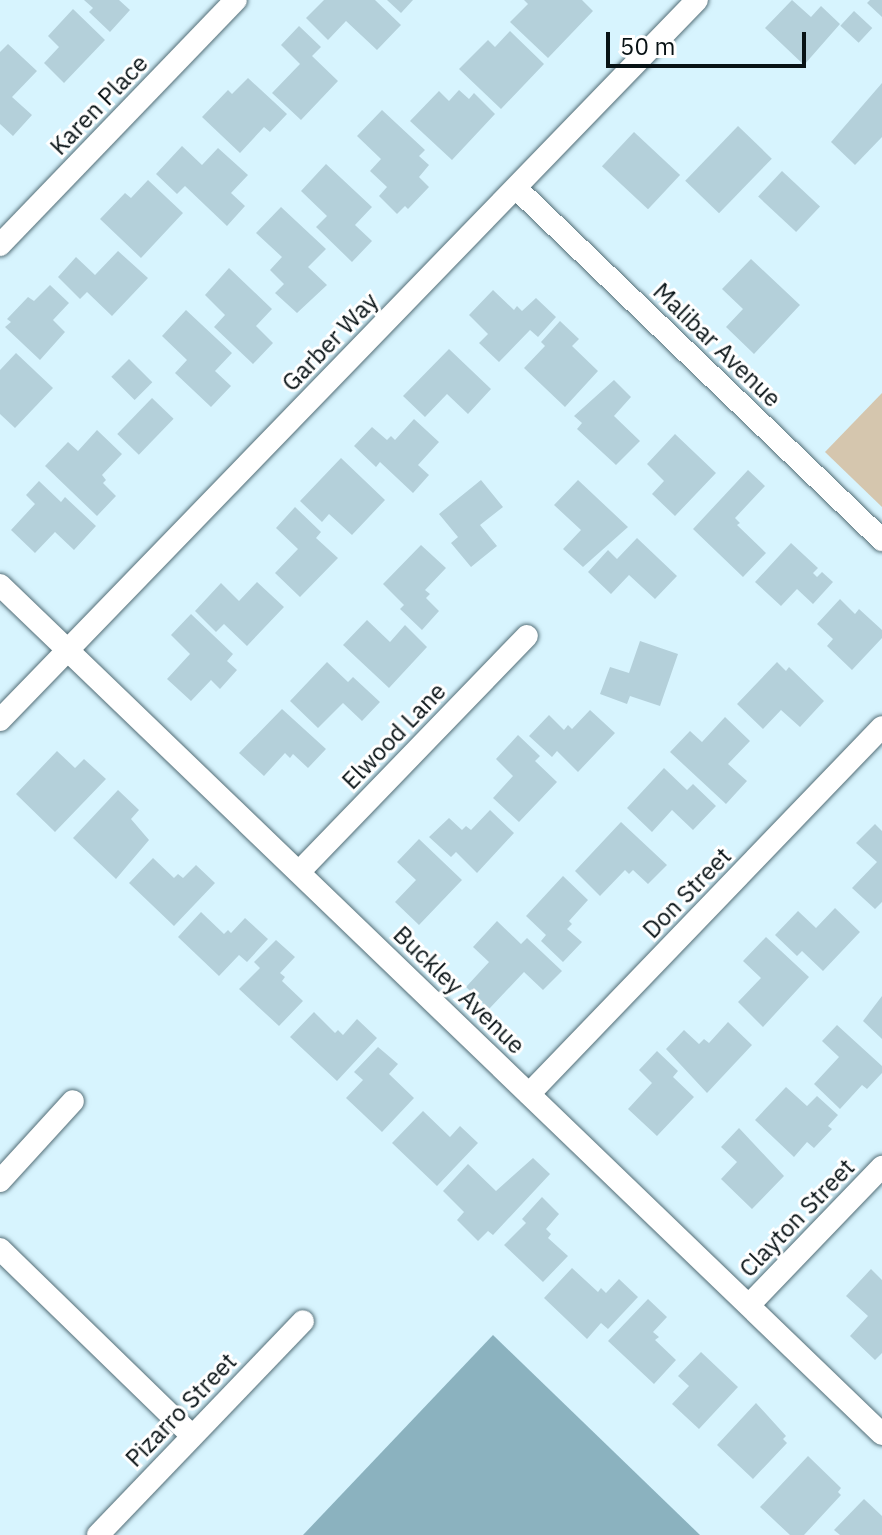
<!DOCTYPE html>
<html>
<head>
<meta charset="utf-8">
<style>
  body { margin:0 }
  #map { position:relative; width:882px; height:1535px; overflow:hidden; background:#d7f4fe; font-family:"IBM Plex Sans",sans-serif }
  div>[style] { position:absolute }
  .green>* { inset:0; background:#d5c6ae }
  .water>* { inset:0; background:#8bb2bf }
  .building>* { inset:0; background:#b4d0da; transform-origin:0 0 }
  .roads { filter:drop-shadow(0 0 2px #546e77) drop-shadow(0 0 2px #546e77) }
  .street>* { height:22px; margin:-11px; padding:0 11px; transform-origin:11px; border-radius:11px; background:#fff }
  span { translate:-50% -50%; white-space:nowrap; text-align:center; line-height:1.15; -webkit-text-stroke:6px #fff; paint-order:stroke }
  .street-label { font-size:24px; color:#081215 }
  .scale { position:absolute; left:606px; top:32px; width:200px; height:36px; box-sizing:border-box; border:4px solid #081215; border-top:0; padding-left:10px; font-size:24px; line-height:28px; white-space:nowrap; color:#081215; -webkit-text-stroke:6px #fff; paint-order:stroke }
</style>
</head>
<body>
<div id="map">
  <div class="green">
    <div style="clip-path:polygon(882px 393px,882px 507px,825px 452px)"></div>
  </div>
  <div class="water">
    <div style="clip-path:polygon(493px 1335px,700px 1535px,303px 1535px)"></div>
  </div>
  <div class="building">
    <div style="clip-path:polygon(84px 0,119px 0,130px 10px,110px 32px,89px 12px,93px 8px)"></div>
    <div style="clip-path:polygon(324px 0,375px 0,401px 25px,377px 50px,346px 21px,328px 40px,306px 18px)"></div>
    <div style="clip-path:polygon(387px 0,413px 0,401px 13px)"></div>
    <div style="clip-path:polygon(524px 0,582px 0,593px 11px,548px 58px,510px 22px,528px 4px)"></div>
    <div style="clip-path:polygon(792px 0,811px 17px,821px 6px,840px 24px,804px 65px,765px 28px)"></div>
    <div style="clip-path:polygon(870px 0,882px 0,882px 17px,867px 3px)"></div>
    <div style="clip-path:polygon(73px 9px,105px 40px,64px 83px,44px 63px,59px 47px,48px 36px)"></div>
    <div style="left:854px;top:11px;width:25px;height:20px;rotate:43deg"></div>
    <div style="clip-path:polygon(299px 26px,321px 47px,312px 56px,338px 81px,301px 120px,272px 93px,300px 64px,281px 45px)"></div>
    <div style="clip-path:polygon(510px 31px,544px 64px,501px 109px,459px 69px,488px 40px,495px 47px)"></div>
    <div style="clip-path:polygon(8px 44px,37px 71px,12px 97px,32px 115px,13px 136px,0 124px,0 52px)"></div>
    <div style="clip-path:polygon(248px 78px,287px 114px,270px 132px,264px 127px,240px 153px,202px 117px,228px 90px,232px 94px)"></div>
    <div style="clip-path:polygon(882px 83px,882px 137px,855px 165px,831px 142px)"></div>
    <div style="clip-path:polygon(459px 90px,469px 99px,474px 93px,495px 114px,452px 160px,410px 121px,439px 91px,449px 101px)"></div>
    <div style="clip-path:polygon(382px 110px,425px 150px,419px 156px,429px 165px,419px 177px,429px 187px,408px 209px,405px 206px,397px 214px,379px 196px,387px 187px,370px 171px,381px 159px,357px 136px)"></div>
    <div style="left:738px;top:126px;width:47px;height:76px;rotate:44deg"></div>
    <div style="left:634px;top:132px;width:63px;height:47px;rotate:43deg"></div>
    <div style="clip-path:polygon(182px 146px,202px 165px,218px 148px,248px 175px,231px 193px,245px 206px,227px 226px,185px 186px,177px 194px,156px 174px)"></div>
    <div style="clip-path:polygon(326px 164px,372px 207px,355px 225px,372px 241px,352px 262px,316px 227px,327px 216px,301px 191px)"></div>
    <div style="left:782px;top:171px;width:52px;height:35px;rotate:43deg"></div>
    <div style="clip-path:polygon(148px 180px,183px 213px,141px 258px,100px 219px,125px 193px,131px 198px)"></div>
    <div style="clip-path:polygon(281px 207px,326px 249px,308px 267px,327px 285px,297px 313px,275px 293px,284px 284px,270px 270px,282px 257px,256px 233px)"></div>
    <div style="clip-path:polygon(118px 251px,148px 278px,112px 316px,87px 292px,80px 299px,58px 277px,76px 257px,95px 275px)"></div>
    <div style="clip-path:polygon(751px 259px,800px 305px,754px 354px,726px 327px,743px 309px,722px 289px)"></div>
    <div style="clip-path:polygon(229px 268px,272px 309px,256px 326px,273px 343px,253px 364px,214px 327px,225px 315px,205px 295px)"></div>
    <div style="clip-path:polygon(50px 285px,69px 303px,53px 320px,65px 332px,40px 360px,5px 327px,11px 322px,7px 319px,28px 297px,34px 301px)"></div>
    <div style="clip-path:polygon(493px 290px,514px 310px,517px 306px,522px 311px,536px 298px,556px 317px,538px 337px,530px 330px,499px 362px,479px 343px,488px 334px,469px 315px)"></div>
    <div style="clip-path:polygon(186px 310px,232px 353px,215px 371px,231px 386px,211px 407px,175px 373px,187px 360px,162px 336px)"></div>
    <div style="clip-path:polygon(560px 321px,579px 339px,572px 346px,598px 371px,565px 407px,524px 368px,545px 346px,541px 342px)"></div>
    <div style="clip-path:polygon(449px 349px,491px 389px,468px 414px,447px 394px,425px 417px,403px 396px)"></div>
    <div style="clip-path:polygon(16px 353px,53px 388px,15px 428px,0 414px,0 370px)"></div>
    <div style="left:129px;top:359px;width:33px;height:25px;rotate:45deg"></div>
    <div style="clip-path:polygon(614px 380px,631px 397px,614px 416px,640px 441px,616px 465px,577px 429px,582px 423px,574px 416px)"></div>
    <div style="left:152px;top:398px;width:30px;height:50px;rotate:44deg"></div>
    <div style="clip-path:polygon(414px 419px,439px 442px,418px 465px,429px 475px,413px 493px,380px 462px,376px 467px,354px 446px,372px 427px,387px 440px,391px 436px,395px 440px)"></div>
    <div style="clip-path:polygon(97px 430px,122px 454px,102px 475px,106px 480px,103px 483px,116px 496px,97px 516px,45px 466px,68px 442px,78px 451px)"></div>
    <div style="clip-path:polygon(675px 434px,716px 473px,675px 516px,652px 494px,664px 481px,647px 464px)"></div>
    <div style="clip-path:polygon(341px 458px,385px 500px,352px 535px,329px 514px,322px 522px,300px 501px)"></div>
    <div style="clip-path:polygon(748px 470px,765px 486px,735px 518px,740px 523px,737px 525px,766px 553px,743px 577px,693px 529px)"></div>
    <div style="clip-path:polygon(481px 480px,503px 507px,480px 525px,497px 546px,471px 567px,451px 543px,458px 537px,439px 514px)"></div>
    <div style="clip-path:polygon(578px 480px,628px 527px,583px 567px,563px 549px,581px 530px,554px 505px)"></div>
    <div style="clip-path:polygon(39px 481px,61px 502px,65px 497px,96px 526px,74px 550px,55px 532px,35px 553px,11px 530px,35px 504px,26px 495px)"></div>
    <div style="clip-path:polygon(295px 507px,321px 532px,316px 538px,338px 558px,300px 597px,275px 573px,298px 549px,276px 528px)"></div>
    <div style="clip-path:polygon(637px 538px,677px 576px,655px 599px,629px 575px,611px 594px,588px 572px,608px 550px,617px 559px)"></div>
    <div style="clip-path:polygon(791px 543px,818px 568px,813px 573px,817px 577px,822px 572px,833px 582px,813px 604px,797px 589px,781px 606px,755px 582px)"></div>
    <div style="clip-path:polygon(421px 545px,446px 568px,425px 590px,430px 594px,426px 598px,439px 611px,422px 630px,400px 609px,404px 605px,383px 584px)"></div>
    <div style="clip-path:polygon(257px 582px,284px 607px,247px 646px,224px 624px,216px 632px,195px 611px,221px 583px,239px 601px)"></div>
    <div style="clip-path:polygon(840px 599px,855px 614px,859px 609px,882px 630px,882px 638px,852px 670px,827px 646px,833px 639px,817px 624px)"></div>
    <div style="clip-path:polygon(191px 614px,233px 654px,227px 661px,237px 670px,220px 689px,211px 680px,191px 701px,167px 679px,190px 654px,171px 635px)"></div>
    <div style="clip-path:polygon(367px 620px,390px 642px,405px 625px,427px 647px,389px 688px,343px 645px)"></div>
    <div style="clip-path:polygon(640px 641px,678px 654px,660px 706px,630px 696px,627px 704px,600px 694px,610px 667px,629px 673px)"></div>
    <div style="clip-path:polygon(327px 662px,348px 682px,353px 677px,380px 702px,362px 721px,343px 703px,318px 728px,290px 701px)"></div>
    <div style="clip-path:polygon(777px 662px,786px 671px,789px 667px,824px 701px,800px 727px,781px 710px,763px 729px,737px 704px)"></div>
    <div style="clip-path:polygon(282px 709px,326px 749px,308px 768px,293px 754px,290px 758px,285px 753px,264px 776px,239px 753px)"></div>
    <div style="clip-path:polygon(590px 710px,615px 733px,578px 772px,557px 751px,552px 757px,529px 736px,549px 715px,564px 730px,568px 725px,572px 729px)"></div>
    <div style="clip-path:polygon(725px 717px,750px 741px,728px 764px,747px 781px,726px 804px,670px 752px,690px 731px,702px 742px)"></div>
    <div style="clip-path:polygon(518px 735px,540px 756px,535px 761px,557px 782px,519px 822px,493px 798px,513px 776px,496px 759px)"></div>
    <div style="clip-path:polygon(57px 751px,75px 768px,84px 759px,106px 779px,55px 832px,16px 794px)"></div>
    <div style="clip-path:polygon(664px 768px,687px 790px,693px 784px,716px 806px,693px 830px,672px 810px,652px 832px,627px 808px)"></div>
    <div style="clip-path:polygon(118px 790px,139px 810px,131px 819px,149px 840px,116px 879px,73px 838px)"></div>
    <div style="clip-path:polygon(490px 810px,514px 833px,477px 873px,456px 852px,451px 857px,429px 837px,449px 818px,462px 830px,466px 826px,471px 830px)"></div>
    <div style="clip-path:polygon(621px 822px,667px 865px,648px 884px,633px 870px,629px 874px,625px 870px,600px 896px,575px 871px)"></div>
    <div style="clip-path:polygon(875px 824px,882px 831px,882px 902px,875px 909px,852px 888px,877px 862px,856px 843px)"></div>
    <div style="clip-path:polygon(419px 839px,462px 880px,419px 925px,395px 902px,416px 880px,397px 862px)"></div>
    <div style="clip-path:polygon(153px 858px,174px 878px,178px 874px,183px 878px,196px 865px,215px 883px,174px 926px,129px 883px)"></div>
    <div style="clip-path:polygon(563px 876px,588px 900px,569px 921px,572px 924px,567px 929px,582px 942px,563px 962px,541px 941px,546px 935px,526px 916px)"></div>
    <div style="clip-path:polygon(835px 908px,860px 932px,823px 971px,802px 951px,797px 956px,775px 935px,798px 911px,816px 928px)"></div>
    <div style="clip-path:polygon(201px 912px,224px 934px,228px 930px,231px 933px,245px 918px,268px 939px,247px 962px,239px 955px,219px 976px,178px 937px)"></div>
    <div style="clip-path:polygon(497px 921px,521px 944px,527px 938px,562px 971px,543px 990px,524px 972px,489px 1009px,466px 987px,489px 962px,473px 947px)"></div>
    <div style="clip-path:polygon(766px 937px,809px 977px,763px 1027px,738px 1002px,761px 978px,743px 961px)"></div>
    <div style="clip-path:polygon(276px 940px,295px 957px,280px 973px,285px 977px,282px 981px,303px 1001px,279px 1026px,239px 989px,260px 968px,254px 962px)"></div>
    <div style="clip-path:polygon(882px 996px,882px 1039px,863px 1021px)"></div>
    <div style="clip-path:polygon(314px 1012px,335px 1033px,338px 1030px,343px 1035px,357px 1019px,377px 1038px,337px 1081px,290px 1037px)"></div>
    <div style="clip-path:polygon(728px 1022px,752px 1045px,707px 1093px,666px 1049px,684px 1030px,699px 1044px,704px 1039px,709px 1043px)"></div>
    <div style="clip-path:polygon(837px 1025px,882px 1066px,882px 1073px,867px 1089px,862px 1085px,840px 1109px,814px 1084px,839px 1057px,822px 1041px)"></div>
    <div style="clip-path:polygon(378px 1047px,398px 1064px,389px 1074px,414px 1098px,382px 1132px,346px 1098px,363px 1080px,354px 1072px)"></div>
    <div style="clip-path:polygon(657px 1051px,678px 1071px,673px 1077px,694px 1097px,657px 1136px,628px 1109px,652px 1083px,639px 1070px)"></div>
    <div style="clip-path:polygon(786px 1087px,807px 1106px,817px 1096px,838px 1115px,828px 1126px,832px 1129px,814px 1148px,807px 1142px,794px 1157px,755px 1120px)"></div>
    <div style="clip-path:polygon(423px 1111px,450px 1137px,460px 1126px,478px 1143px,437px 1186px,392px 1143px)"></div>
    <div style="clip-path:polygon(739px 1128px,784px 1176px,752px 1209px,721px 1179px,737px 1162px,721px 1147px)"></div>
    <div style="clip-path:polygon(533px 1158px,550px 1174px,493px 1235px,488px 1231px,478px 1241px,457px 1220px,464px 1212px,443px 1191px,468px 1164px,496px 1191px)"></div>
    <div style="clip-path:polygon(542px 1197px,559px 1214px,546px 1229px,551px 1234px,548px 1238px,568px 1256px,543px 1282px,504px 1245px,526px 1223px,522px 1219px)"></div>
    <div style="clip-path:polygon(572px 1268px,598px 1292px,601px 1288px,606px 1293px,619px 1279px,638px 1297px,608px 1329px,601px 1323px,587px 1339px,544px 1298px)"></div>
    <div style="clip-path:polygon(871px 1269px,882px 1280px,882px 1353px,875px 1360px,850px 1336px,868px 1316px,846px 1296px)"></div>
    <div style="clip-path:polygon(648px 1299px,667px 1317px,653px 1332px,659px 1337px,655px 1340px,676px 1360px,654px 1384px,608px 1341px)"></div>
    <div style="clip-path:polygon(701px 1352px,738px 1387px,699px 1429px,672px 1404px,689px 1386px,678px 1376px)"></div>
    <div style="clip-path:polygon(756px 1403px,786px 1436px,783px 1439px,787px 1443px,753px 1479px,717px 1445px)"></div>
    <div style="clip-path:polygon(808px 1456px,841px 1488px,838px 1492px,841px 1495px,804px 1535px,790px 1535px,760px 1507px)"></div>
    <div style="clip-path:polygon(864px 1499px,882px 1516px,882px 1535px,840px 1535px,834px 1530px)"></div>
  </div>
  <div class="roads">
    <div class="street">
      <div style="left:516px;top:188px;width:508px;rotate:43.88deg"></div>
      <div style="left:0;top:245px;width:340px;rotate:-46.1deg"></div>
      <div style="left:0;top:585px;width:1224px;rotate:43.91deg"></div>
      <div style="left:0;top:720px;width:1002px;rotate:-45.93deg"></div>
      <div style="left:299px;top:872px;width:328px;rotate:-46deg"></div>
      <div style="left:529px;top:1094px;width:509px;rotate:-46.11deg"></div>
      <div style="left:0;top:1181px;width:108px;rotate:-47.6deg"></div>
      <div style="left:0;top:1249px;width:268px;rotate:44.2deg"></div>
      <div style="left:749px;top:1305px;width:192px;rotate:-46.1deg"></div>
      <div style="left:98px;top:1535px;width:296px;rotate:-46.2deg"></div>
    </div>
  </div>
  <div class="street-label">
    <span style="left:99px;top:105px;rotate:-46deg">Karen Place</span>
    <span style="left:330px;top:342px;rotate:-46deg">Garber Way</span>
    <span style="left:717px;top:345px;rotate:44deg">Malibar Avenue</span>
    <span style="left:394px;top:736px;rotate:-46deg">Elwood Lane</span>
    <span style="left:687px;top:893px;rotate:-46deg">Don Street</span>
    <span style="left:459px;top:990px;rotate:44deg">Buckley Avenue</span>
    <span style="left:797px;top:1218px;rotate:-46deg">Clayton Street</span>
    <span style="left:181px;top:1410px;rotate:-46deg">Pizarro Street</span>
  </div>
  <div class="scale">50 m</div>
</div>
</body>
</html>
